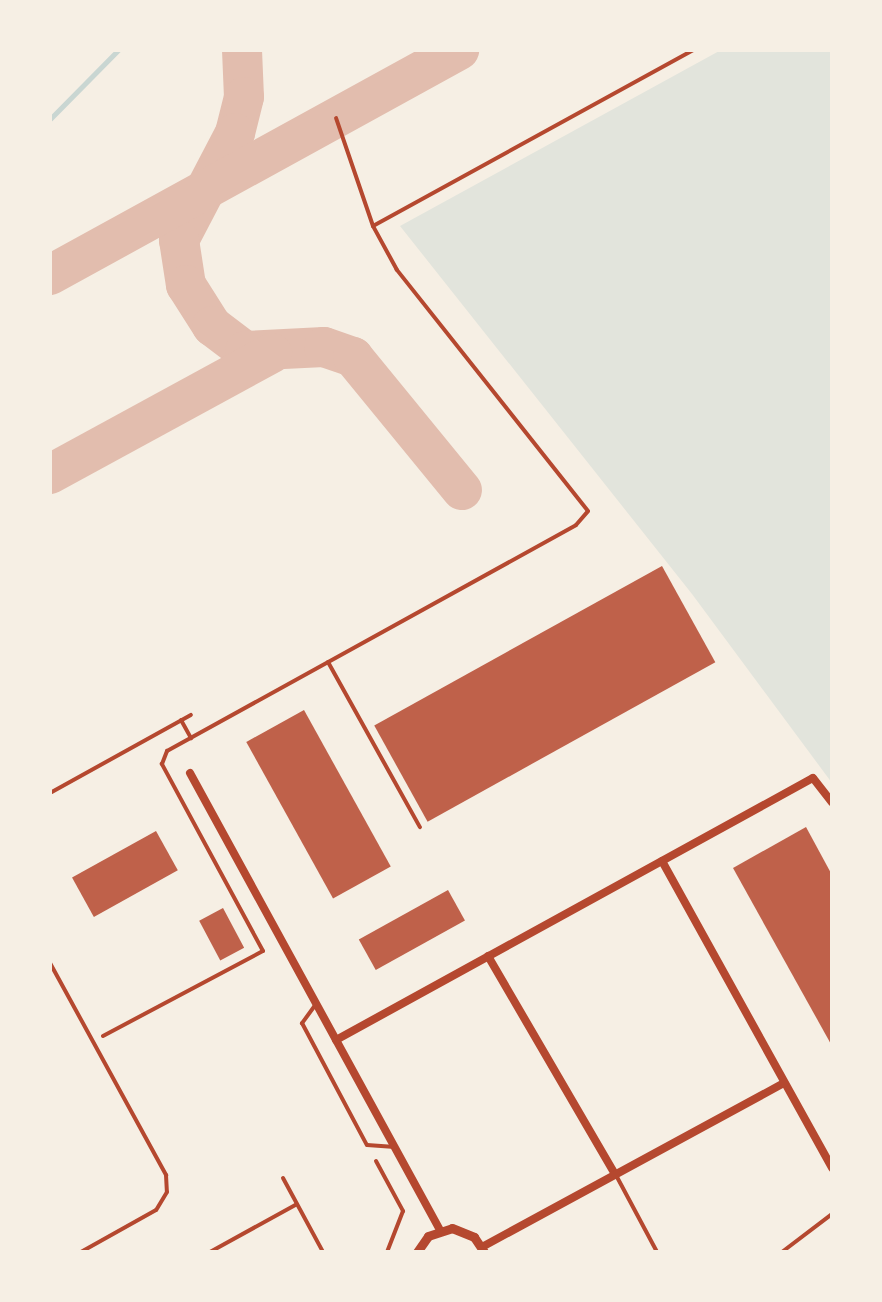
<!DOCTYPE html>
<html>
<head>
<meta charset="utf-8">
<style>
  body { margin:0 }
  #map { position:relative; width:882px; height:1302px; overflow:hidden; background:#f6efe4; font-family:Jost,sans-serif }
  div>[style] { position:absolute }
  .green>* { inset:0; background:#e2e4dc }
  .stream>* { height:5px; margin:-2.5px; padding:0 2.5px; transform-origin:2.5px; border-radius:2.5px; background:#c9d6d2 }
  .taxiway>* { height:40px; margin:-20px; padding:0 20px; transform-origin:20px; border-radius:20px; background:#e2bdae }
  .building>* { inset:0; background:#bf614a; transform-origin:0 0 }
  .service>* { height:4px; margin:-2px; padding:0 2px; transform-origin:2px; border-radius:2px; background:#b5482f }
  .minor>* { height:8px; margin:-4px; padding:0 4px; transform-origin:4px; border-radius:4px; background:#b5482f }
  .tertiary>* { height:9px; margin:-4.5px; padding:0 4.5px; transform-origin:4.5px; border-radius:4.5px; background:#b5482f }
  span { translate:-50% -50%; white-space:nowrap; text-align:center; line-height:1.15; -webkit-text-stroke:9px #f6efe4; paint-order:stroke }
  .frame { position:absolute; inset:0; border:52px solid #f6efe4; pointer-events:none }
</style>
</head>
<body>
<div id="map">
  <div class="green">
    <div style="clip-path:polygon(721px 50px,832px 50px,832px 783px,692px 594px,400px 226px)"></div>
  </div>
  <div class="stream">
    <div style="left:50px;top:119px;width:97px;rotate:-45.4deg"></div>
  </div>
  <div class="taxiway">
    <div style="left:242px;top:50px;width:47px;rotate:87.6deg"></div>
    <div style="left:244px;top:97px;width:37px;rotate:104deg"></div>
    <div style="left:235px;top:133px;width:121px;rotate:117.6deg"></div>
    <div style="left:179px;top:240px;width:46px;rotate:81.2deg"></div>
    <div style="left:186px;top:285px;width:49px;rotate:57.6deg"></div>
    <div style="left:212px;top:326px;width:41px;rotate:37.1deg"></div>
    <div style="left:245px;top:351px;width:79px;rotate:-2.9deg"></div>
    <div style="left:324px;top:347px;width:31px;rotate:19deg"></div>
    <div style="left:353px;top:357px;width:172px;rotate:50.7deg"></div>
    <div style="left:50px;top:275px;width:467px;rotate:-28.8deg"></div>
    <div style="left:50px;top:474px;width:253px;rotate:-28.6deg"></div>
  </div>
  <div class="building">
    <div style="left:662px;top:566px;width:110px;height:329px;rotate:61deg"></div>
    <div style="left:304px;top:710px;width:179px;height:66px;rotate:61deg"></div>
    <div style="clip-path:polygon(806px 827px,832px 875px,832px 1046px,733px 868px)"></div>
    <div style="left:156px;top:831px;width:45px;height:96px;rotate:61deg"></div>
    <div style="left:448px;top:890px;width:35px;height:102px;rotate:61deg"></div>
    <div style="left:223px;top:908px;width:45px;height:27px;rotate:62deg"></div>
  </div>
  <div class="service">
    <div style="left:373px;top:226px;width:365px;rotate:-28.8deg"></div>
    <div style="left:328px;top:662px;width:189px;rotate:60.9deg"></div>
    <div style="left:181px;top:720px;width:21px;rotate:61deg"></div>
    <div style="left:50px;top:793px;width:161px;rotate:-29deg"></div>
    <div style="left:50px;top:963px;width:242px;rotate:61.3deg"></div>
    <div style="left:166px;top:1175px;width:17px;rotate:87deg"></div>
    <div style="left:167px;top:1192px;width:21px;rotate:121deg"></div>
    <div style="left:156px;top:1210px;width:86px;rotate:150.8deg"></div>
    <div style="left:316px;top:1004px;width:24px;rotate:126deg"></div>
    <div style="left:302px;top:1023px;width:138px;rotate:62deg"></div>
    <div style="left:367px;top:1145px;width:28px;rotate:4deg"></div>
    <div style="left:103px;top:1036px;width:181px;rotate:-28deg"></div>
    <div style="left:263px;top:951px;width:213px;rotate:-118.4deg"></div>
    <div style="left:162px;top:764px;width:14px;rotate:-69deg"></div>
    <div style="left:167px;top:751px;width:467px;rotate:-28.9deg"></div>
    <div style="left:576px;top:525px;width:18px;rotate:-49deg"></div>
    <div style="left:588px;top:511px;width:308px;rotate:-128.4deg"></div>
    <div style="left:397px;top:270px;width:50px;rotate:-118.6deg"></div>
    <div style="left:373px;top:226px;width:114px;rotate:-108.9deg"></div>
    <div style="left:376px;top:1161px;width:57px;rotate:61.6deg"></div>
    <div style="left:403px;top:1211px;width:44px;rotate:111.3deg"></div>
    <div style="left:617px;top:1177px;width:85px;rotate:61.9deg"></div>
    <div style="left:283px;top:1178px;width:84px;rotate:61.6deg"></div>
    <div style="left:210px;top:1252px;width:99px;rotate:-28.9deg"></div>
    <div style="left:782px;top:1252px;width:63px;rotate:-37.2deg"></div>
  </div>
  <div class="minor">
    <div style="left:190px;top:773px;width:521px;rotate:61.32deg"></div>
    <div style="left:662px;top:861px;width:351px;rotate:61deg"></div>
    <div style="left:488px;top:956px;width:252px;rotate:59.8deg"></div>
    <div style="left:336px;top:1040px;width:544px;rotate:-28.78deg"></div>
    <div style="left:813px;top:778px;width:31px;rotate:52deg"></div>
    <div style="left:482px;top:1247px;width:344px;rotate:-28.5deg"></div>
  </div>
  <div class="tertiary">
    <div style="left:417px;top:1252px;width:19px;rotate:-55deg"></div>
    <div style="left:428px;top:1236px;width:25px;rotate:-18deg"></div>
    <div style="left:452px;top:1228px;width:24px;rotate:22deg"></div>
    <div style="left:474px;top:1237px;width:18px;rotate:56deg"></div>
  </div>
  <div class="frame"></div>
</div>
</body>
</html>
